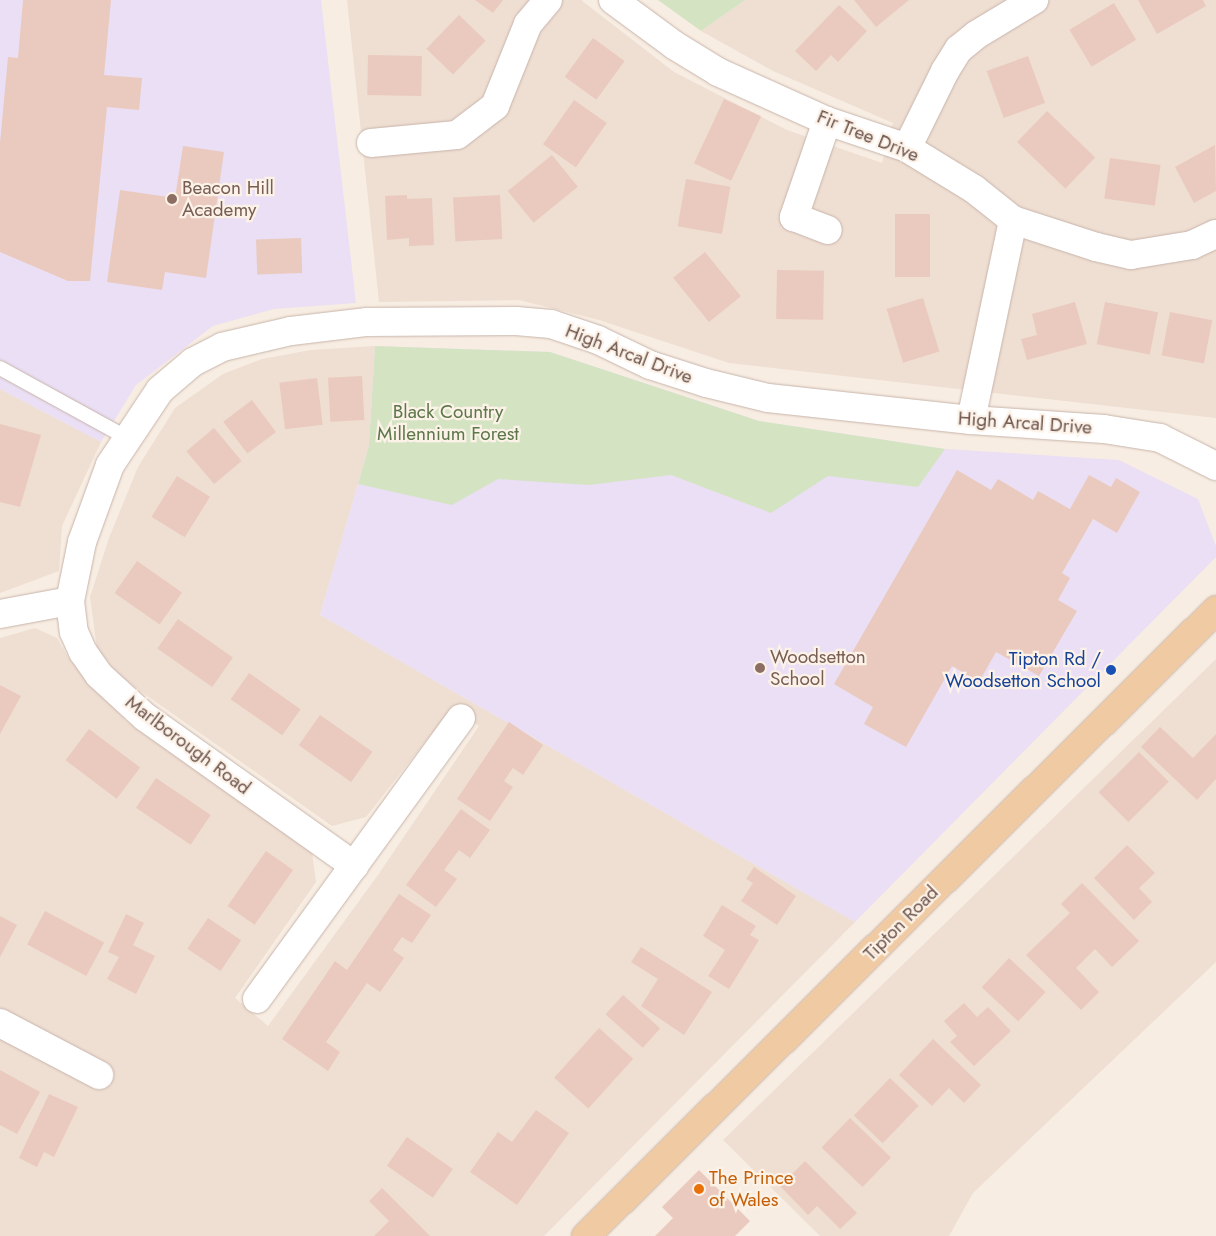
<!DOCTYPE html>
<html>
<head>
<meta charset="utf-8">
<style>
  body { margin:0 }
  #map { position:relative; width:1216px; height:1236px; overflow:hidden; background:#f8ede2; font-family:Jost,sans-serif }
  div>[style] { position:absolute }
  .residential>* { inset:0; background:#efded2 }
  .education>* { inset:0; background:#eadff4 }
  .green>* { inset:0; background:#d4e4c3 }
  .building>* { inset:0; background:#eacabe; transform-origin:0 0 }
  .roads { filter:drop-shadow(0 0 1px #c7b4ab) drop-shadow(0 0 1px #c7b4ab) }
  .service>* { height:14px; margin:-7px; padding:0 7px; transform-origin:7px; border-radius:7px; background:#fff }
  .minor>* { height:28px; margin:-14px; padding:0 14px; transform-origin:14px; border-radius:14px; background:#fff }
  .primary>* { height:28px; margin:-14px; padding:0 14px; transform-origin:14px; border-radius:14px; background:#efcaa2 }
  .dots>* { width:14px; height:14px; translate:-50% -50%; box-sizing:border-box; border:2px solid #fcf2e8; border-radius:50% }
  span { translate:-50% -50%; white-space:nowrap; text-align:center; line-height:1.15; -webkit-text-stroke:4.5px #fcf2e8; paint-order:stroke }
  .street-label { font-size:19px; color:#6d544c }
  .education-label { font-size:19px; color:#785e54 }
  .left { translate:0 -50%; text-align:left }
  .park-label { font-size:19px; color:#5c7749 }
  .transit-label { font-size:19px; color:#164399 }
  .right { translate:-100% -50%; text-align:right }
  .food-label { font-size:19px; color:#c56008 }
</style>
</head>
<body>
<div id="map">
  <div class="residential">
    <div style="clip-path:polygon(347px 0,581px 0,674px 72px,787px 130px,882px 163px,893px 123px,773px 71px,701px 31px,745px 0,1216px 0,1216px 418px,729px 363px,599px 320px,519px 300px,379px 302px)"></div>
    <div style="clip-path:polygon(375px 346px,369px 446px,320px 615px,855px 922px,544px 1236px,0 1236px,0 638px,35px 628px,57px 638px,68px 657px,126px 721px,312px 852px,316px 882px,235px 998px,268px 1026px,378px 875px,479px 726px,451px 709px,366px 817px,332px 826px,119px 676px,97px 649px,90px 597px,109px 538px,138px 467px,175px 408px,223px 374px,262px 359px,311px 350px)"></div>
    <div style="clip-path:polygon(0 389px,101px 442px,62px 526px,59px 571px,0 593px)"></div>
    <div style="clip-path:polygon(1216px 659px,1216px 962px,973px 1193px,949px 1236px,820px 1236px,723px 1140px)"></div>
  </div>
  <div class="education">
    <div style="clip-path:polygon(0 0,321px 0,356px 303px,274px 309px,213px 326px,136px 385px,101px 442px,0 389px)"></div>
    <div style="clip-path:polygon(375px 346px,550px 352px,759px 421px,945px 449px,1119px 460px,1198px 499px,1216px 546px,1216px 557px,855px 922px,320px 615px,369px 446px)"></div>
  </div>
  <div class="green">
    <div style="clip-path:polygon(658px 0,745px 0,701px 31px)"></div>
    <div style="clip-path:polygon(375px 346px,550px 352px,759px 421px,945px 449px,918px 487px,828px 476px,771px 513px,671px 475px,589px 485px,498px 479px,452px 505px,358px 484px,369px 446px)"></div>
  </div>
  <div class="building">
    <div style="clip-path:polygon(23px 0,111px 0,104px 75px,142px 78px,139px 110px,107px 107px,90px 281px,68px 281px,0 252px,0 143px,8px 57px,18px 58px)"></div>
    <div style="clip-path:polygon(475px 0,503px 0,493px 13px)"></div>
    <div style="clip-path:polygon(854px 0,909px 0,876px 27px)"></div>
    <div style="clip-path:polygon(1138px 0,1203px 0,1206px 6px,1157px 34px)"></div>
    <div style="left:1114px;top:3px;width:43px;height:52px;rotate:59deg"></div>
    <div style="clip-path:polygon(839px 5px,867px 31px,838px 62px,831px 55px,816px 71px,795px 51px)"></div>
    <div style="left:459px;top:15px;width:37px;height:47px;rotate:44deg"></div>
    <div style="left:593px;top:38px;width:39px;height:48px;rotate:36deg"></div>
    <div style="left:368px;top:55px;width:54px;height:40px;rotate:1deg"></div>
    <div style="left:1028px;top:56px;width:50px;height:44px;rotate:70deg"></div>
    <div style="left:724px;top:99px;width:41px;height:71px;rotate:25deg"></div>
    <div style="left:574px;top:100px;width:40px;height:54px;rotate:35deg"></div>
    <div style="left:1047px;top:111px;width:67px;height:43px;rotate:44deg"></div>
    <div style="clip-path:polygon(1215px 145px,1216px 191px,1194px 203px,1175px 167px)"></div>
    <div style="clip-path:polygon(183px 146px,224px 152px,206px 278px,165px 272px,162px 290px,107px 282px,120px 190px,175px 198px)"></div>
    <div style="left:552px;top:155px;width:41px;height:57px;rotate:51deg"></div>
    <div style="left:1110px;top:158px;width:51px;height:41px;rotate:8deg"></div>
    <div style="left:686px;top:179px;width:45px;height:48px;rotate:10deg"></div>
    <div style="clip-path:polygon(407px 195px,407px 199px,432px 198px,434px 245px,409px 246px,409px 238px,387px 240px,385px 196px)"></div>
    <div style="left:500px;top:195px;width:44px;height:47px;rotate:87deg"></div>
    <div style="left:895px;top:214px;width:35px;height:63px"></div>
    <div style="left:301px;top:238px;width:35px;height:45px;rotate:88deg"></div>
    <div style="left:705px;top:252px;width:57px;height:41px;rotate:51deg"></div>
    <div style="left:777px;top:270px;width:47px;height:49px;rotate:1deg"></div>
    <div style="left:923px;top:298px;width:56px;height:38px;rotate:73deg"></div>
    <div style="clip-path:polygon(1075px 302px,1087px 344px,1027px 360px,1021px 339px,1037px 335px,1032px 314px)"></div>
    <div style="left:1105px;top:302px;width:54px;height:43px;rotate:11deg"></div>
    <div style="left:1170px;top:312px;width:43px;height:44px;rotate:11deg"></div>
    <div style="left:362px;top:376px;width:44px;height:34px;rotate:87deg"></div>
    <div style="left:317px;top:378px;width:47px;height:38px;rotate:83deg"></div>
    <div style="left:252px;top:400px;width:40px;height:36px;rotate:53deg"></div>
    <div style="clip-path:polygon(0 424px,41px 435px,20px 507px,0 502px)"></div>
    <div style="left:214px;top:428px;width:43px;height:36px;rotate:50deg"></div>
    <div style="clip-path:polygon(957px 470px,991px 490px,998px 479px,1033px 500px,1038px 491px,1070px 509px,1089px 475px,1111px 487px,1116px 478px,1140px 492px,1117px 533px,1093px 519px,1062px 573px,1070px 578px,1058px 600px,1077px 611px,1039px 676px,996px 652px,979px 682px,952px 666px,906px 747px,864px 724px,873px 707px,834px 684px)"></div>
    <div style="left:177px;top:476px;width:39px;height:48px;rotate:32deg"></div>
    <div style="left:137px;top:561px;width:55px;height:39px;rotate:35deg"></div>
    <div style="left:178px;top:619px;width:67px;height:36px;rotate:35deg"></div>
    <div style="left:249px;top:673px;width:63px;height:32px;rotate:35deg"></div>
    <div style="clip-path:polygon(0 685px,21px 696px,0 734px)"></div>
    <div style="left:320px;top:715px;width:64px;height:37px;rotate:35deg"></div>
    <div style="clip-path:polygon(509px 722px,543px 745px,523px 775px,513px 768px,504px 781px,513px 787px,490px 821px,457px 799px)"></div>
    <div style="clip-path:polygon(1160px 727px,1193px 758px,1216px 734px,1216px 779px,1197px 800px,1141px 747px)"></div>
    <div style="left:89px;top:729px;width:64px;height:39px;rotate:37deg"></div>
    <div style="left:1139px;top:752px;width:42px;height:57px;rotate:45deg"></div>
    <div style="left:156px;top:778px;width:66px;height:36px;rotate:34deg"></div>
    <div style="clip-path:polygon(461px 809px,490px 830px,470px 858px,459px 850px,444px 870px,457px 879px,436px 907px,406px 885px)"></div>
    <div style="clip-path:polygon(1127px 845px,1155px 873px,1139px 888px,1152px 902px,1134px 920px,1094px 878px)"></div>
    <div style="left:266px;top:851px;width:33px;height:67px;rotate:35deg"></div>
    <div style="clip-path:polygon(754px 867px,796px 896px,777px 925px,741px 901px,753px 883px,746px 879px)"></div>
    <div style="clip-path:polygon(1082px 883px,1139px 941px,1112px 967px,1095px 949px,1076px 968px,1099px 992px,1081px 1010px,1026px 955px,1070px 913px,1061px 904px)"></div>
    <div style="clip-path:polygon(399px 894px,431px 915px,412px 943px,402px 937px,393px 950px,404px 958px,380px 992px,367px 983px,326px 1042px,340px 1052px,328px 1071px,282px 1039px,335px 961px,347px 970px)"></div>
    <div style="clip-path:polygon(722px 905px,756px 926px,750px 935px,759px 940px,729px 989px,708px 976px,725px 950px,703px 936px)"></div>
    <div style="left:45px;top:911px;width:67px;height:38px;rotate:28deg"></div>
    <div style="clip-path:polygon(126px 914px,144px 923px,133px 945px,155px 956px,136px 994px,107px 979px,119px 957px,108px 952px)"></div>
    <div style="clip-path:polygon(0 916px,17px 925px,0 957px)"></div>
    <div style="left:208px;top:918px;width:40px;height:37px;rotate:34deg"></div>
    <div style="clip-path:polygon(641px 947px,712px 992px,684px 1035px,641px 1006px,658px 979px,631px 962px)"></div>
    <div style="left:1009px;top:958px;width:50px;height:40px;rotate:43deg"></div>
    <div style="left:623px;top:995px;width:50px;height:26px;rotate:42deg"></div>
    <div style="clip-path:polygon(964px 1003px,977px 1017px,988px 1007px,1011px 1031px,974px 1066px,950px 1042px,957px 1036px,944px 1021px)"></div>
    <div style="left:599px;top:1028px;width:46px;height:67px;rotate:42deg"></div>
    <div style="clip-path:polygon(933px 1039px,981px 1085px,964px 1103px,949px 1088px,932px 1106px,899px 1075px)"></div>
    <div style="clip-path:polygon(0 1070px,40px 1092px,17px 1134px,0 1125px)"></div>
    <div style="left:890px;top:1078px;width:40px;height:52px;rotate:44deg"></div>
    <div style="clip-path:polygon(49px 1094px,78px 1107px,54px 1157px,44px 1152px,37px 1167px,19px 1158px)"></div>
    <div style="clip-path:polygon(536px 1110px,569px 1133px,517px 1205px,470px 1172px,498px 1132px,512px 1142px)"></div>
    <div style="left:850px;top:1118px;width:57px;height:41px;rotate:44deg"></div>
    <div style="left:407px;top:1137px;width:56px;height:35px;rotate:35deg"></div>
    <div style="clip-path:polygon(805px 1161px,857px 1213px,840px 1229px,817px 1206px,808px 1215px,780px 1186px)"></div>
    <div style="clip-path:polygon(699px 1170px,750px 1221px,735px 1236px,655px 1236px,673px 1218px,662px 1207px)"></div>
    <div style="clip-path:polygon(382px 1188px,430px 1236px,374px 1236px,389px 1221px,369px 1201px)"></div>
  </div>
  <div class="roads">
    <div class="service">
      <div style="left:0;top:368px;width:147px;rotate:28.8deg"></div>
    </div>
    <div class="minor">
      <div style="left:613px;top:0;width:76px;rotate:36.4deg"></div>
      <div style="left:674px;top:45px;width:52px;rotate:31.5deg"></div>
      <div style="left:718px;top:72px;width:120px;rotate:24.2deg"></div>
      <div style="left:827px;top:121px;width:84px;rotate:18.6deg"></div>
      <div style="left:907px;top:148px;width:79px;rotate:31.5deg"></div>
      <div style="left:974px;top:189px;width:50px;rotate:38.5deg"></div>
      <div style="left:1013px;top:220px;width:87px;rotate:18deg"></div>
      <div style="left:1096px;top:247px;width:36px;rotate:13deg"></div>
      <div style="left:1131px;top:255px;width:62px;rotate:-9.3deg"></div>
      <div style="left:1192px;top:245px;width:26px;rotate:-25deg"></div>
      <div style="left:827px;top:121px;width:102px;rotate:109deg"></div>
      <div style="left:794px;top:217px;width:36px;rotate:21deg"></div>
      <div style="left:371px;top:143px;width:86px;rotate:-5.3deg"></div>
      <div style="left:457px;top:135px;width:48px;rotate:-37.3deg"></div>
      <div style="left:495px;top:106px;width:88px;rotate:-68.1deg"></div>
      <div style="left:528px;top:24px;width:31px;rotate:-50deg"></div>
      <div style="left:907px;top:148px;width:86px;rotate:-63.7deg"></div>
      <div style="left:945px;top:71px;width:26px;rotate:-58deg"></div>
      <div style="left:959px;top:49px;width:22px;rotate:-39deg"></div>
      <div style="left:976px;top:35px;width:68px;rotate:-31.1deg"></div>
      <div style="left:971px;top:420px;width:204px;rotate:-78.1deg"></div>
      <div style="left:70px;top:601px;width:60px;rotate:-78.5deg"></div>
      <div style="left:82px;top:542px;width:82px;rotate:-70deg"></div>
      <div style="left:110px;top:465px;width:90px;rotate:-56.3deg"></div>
      <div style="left:160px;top:390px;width:43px;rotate:-40.3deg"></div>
      <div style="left:193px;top:362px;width:33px;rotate:-27deg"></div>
      <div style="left:222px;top:347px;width:71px;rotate:-13.1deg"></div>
      <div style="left:291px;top:331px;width:77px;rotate:-6.8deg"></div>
      <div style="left:367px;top:322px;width:149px;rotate:-0.4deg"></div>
      <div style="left:516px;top:321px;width:35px;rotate:5deg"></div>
      <div style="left:551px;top:324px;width:50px;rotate:18.8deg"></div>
      <div style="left:598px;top:340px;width:58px;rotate:25.7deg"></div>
      <div style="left:650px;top:365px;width:59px;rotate:17.8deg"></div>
      <div style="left:706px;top:383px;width:64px;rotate:13.6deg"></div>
      <div style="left:768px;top:398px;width:204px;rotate:6.2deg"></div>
      <div style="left:971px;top:420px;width:133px;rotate:3.9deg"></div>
      <div style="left:1104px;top:429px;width:57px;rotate:9.1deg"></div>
      <div style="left:1160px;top:438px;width:63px;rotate:26.6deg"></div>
      <div style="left:0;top:614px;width:71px;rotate:-10.5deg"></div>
      <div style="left:70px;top:601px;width:31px;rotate:83deg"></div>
      <div style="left:74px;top:632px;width:22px;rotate:66deg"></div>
      <div style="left:83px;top:652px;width:28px;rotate:55deg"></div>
      <div style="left:99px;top:675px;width:62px;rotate:42.4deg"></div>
      <div style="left:145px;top:717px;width:257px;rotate:35.4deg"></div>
      <div style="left:257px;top:999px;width:347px;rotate:-54deg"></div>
      <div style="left:0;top:1023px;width:112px;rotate:27.7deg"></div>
    </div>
    <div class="primary">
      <div style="left:586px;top:1236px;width:888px;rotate:-44.82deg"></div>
    </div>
  </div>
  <div class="dots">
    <div style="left:172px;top:199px;background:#8d6e63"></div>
    <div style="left:760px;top:668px;background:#8d6e63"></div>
    <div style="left:1111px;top:670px;background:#1a4fb4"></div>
    <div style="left:699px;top:1189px;background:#e8710a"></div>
  </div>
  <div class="street-label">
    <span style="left:868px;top:136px;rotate:22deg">Fir Tree Drive</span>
    <span style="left:629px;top:354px;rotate:21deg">High Arcal Drive</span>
    <span style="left:1025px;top:423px;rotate:4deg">High Arcal Drive</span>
    <span style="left:188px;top:745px;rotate:37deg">Marlborough Road</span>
    <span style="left:901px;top:923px;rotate:-45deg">Tipton Road</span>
  </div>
  <div class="education-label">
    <span class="left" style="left:182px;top:199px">Beacon Hill<br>Academy</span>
    <span class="left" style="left:770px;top:668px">Woodsetton<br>School</span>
  </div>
  <div class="park-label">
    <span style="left:448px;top:423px">Black Country<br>Millennium Forest</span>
  </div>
  <div class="transit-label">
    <span class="right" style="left:1101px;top:670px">Tipton Rd /<br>Woodsetton School</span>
  </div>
  <div class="food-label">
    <span class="left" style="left:709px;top:1189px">The Prince<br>of Wales</span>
  </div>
</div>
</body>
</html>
